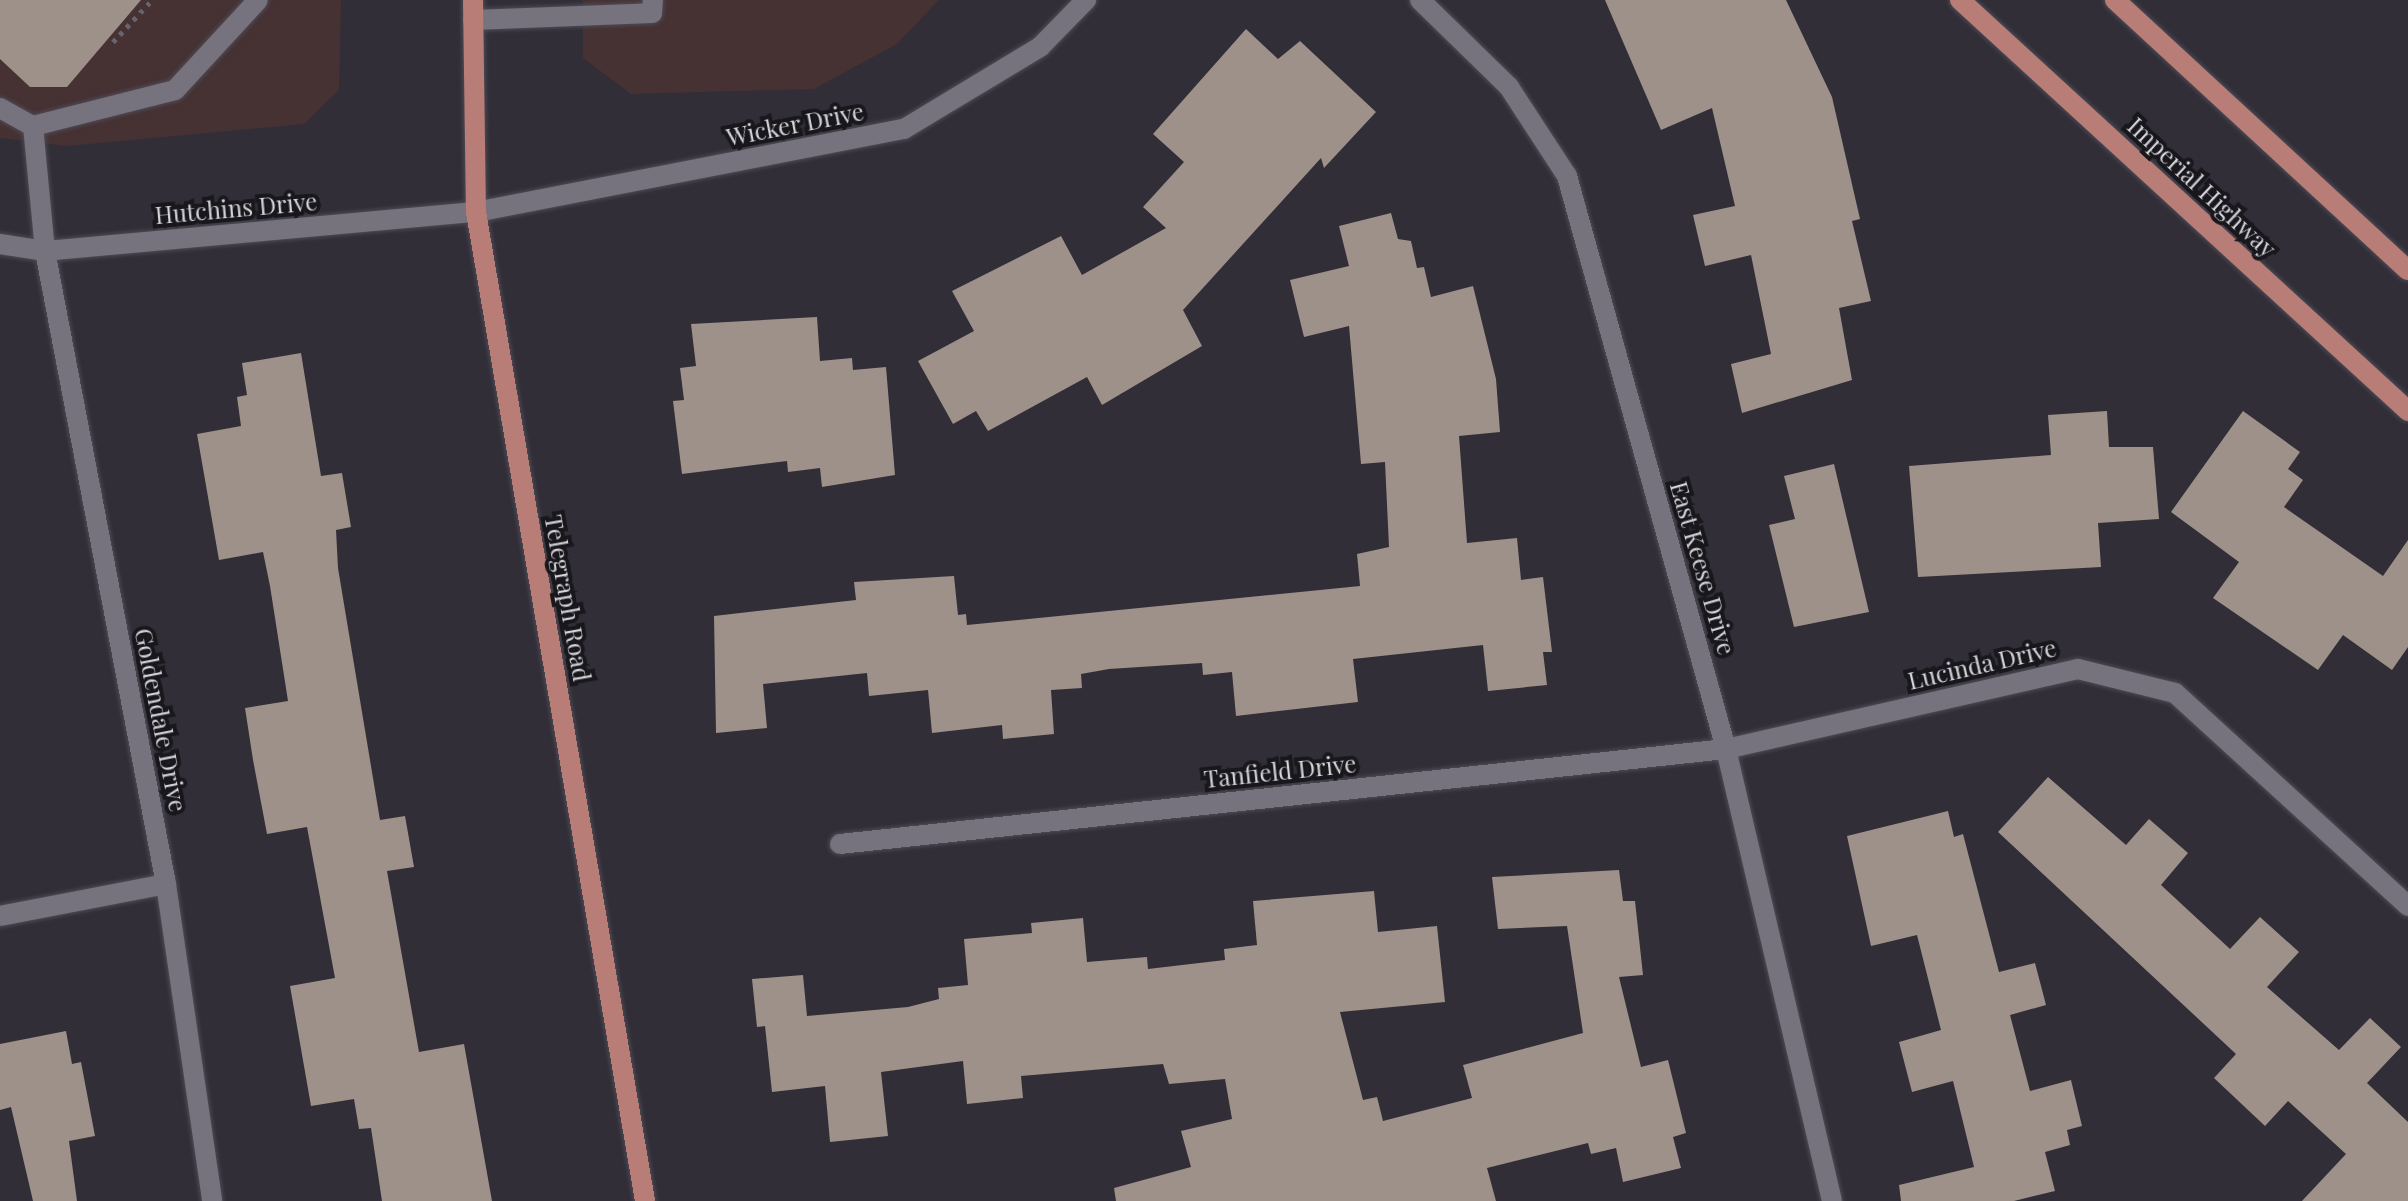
<!DOCTYPE html>
<html>
<head>
<meta charset="utf-8">
<style>
  body { margin:0 }
  #map { position:relative; width:2408px; height:1201px; overflow:hidden; background:#312e38; font-family:"Playfair Display",serif }
  div>[style] { position:absolute }
  .commercial>* { inset:0; background:#463133 }
  .building>* { inset:0; background:#9e918a }
  .path>* { height:5px; margin-top:-2.5px; transform-origin:0; background:repeating-linear-gradient(90deg,#67646d 0 4px,transparent 0 10px) }
  .roads { filter:drop-shadow(0 0 2px #4e4b54) drop-shadow(0 0 2px #4e4b54) }
  .lane>* { height:20px; margin:-10px; padding:0 10px; transform-origin:10px; border-radius:10px; background:#76727e }
  .street>* { height:20px; margin:-10px; padding:0 10px; transform-origin:10px; border-radius:10px; background:#76727e }
  .primary>* { height:20px; margin:-10px; padding:0 10px; transform-origin:10px; border-radius:10px; background:#b87d76 }
  span { translate:-50% -50%; white-space:nowrap; text-align:center; line-height:1.15; -webkit-text-stroke:8px #18171c; paint-order:stroke }
  .street-label { font-size:24px; color:#d6d4db }
</style>
</head>
<body>
<div id="map">
  <div class="commercial">
    <div style="clip-path:polygon(0 0,341px 0,339px 90px,304px 124px,67px 146px,0 138px)"></div>
    <div style="clip-path:polygon(583px 0,939px 0,897px 44px,814px 89px,631px 94px,583px 58px)"></div>
  </div>
  <div class="building">
    <div style="clip-path:polygon(0 0,141px 0,67px 87px,30px 87px,0 59px)"></div>
    <div style="clip-path:polygon(1605px 0,1786px 0,1832px 97px,1860px 219px,1852px 221px,1871px 301px,1839px 308px,1852px 380px,1742px 413px,1731px 364px,1771px 354px,1751px 255px,1705px 266px,1693px 215px,1735px 206px,1712px 108px,1661px 130px)"></div>
    <div style="clip-path:polygon(1246px 29px,1278px 59px,1300px 41px,1376px 112px,1324px 168px,1321px 158px,1183px 310px,1202px 346px,1102px 405px,1087px 377px,988px 431px,976px 411px,953px 424px,918px 361px,974px 331px,952px 291px,1061px 236px,1082px 275px,1166px 228px,1143px 207px,1184px 162px,1153px 134px)"></div>
    <div style="clip-path:polygon(1391px 213px,1398px 239px,1411px 241px,1417px 268px,1424px 267px,1431px 297px,1473px 286px,1496px 379px,1500px 432px,1459px 436px,1467px 543px,1517px 538px,1521px 580px,1543px 577px,1552px 652px,1543px 652px,1547px 685px,1488px 691px,1483px 645px,1353px 659px,1358px 702px,1236px 716px,1232px 672px,1203px 675px,1202px 663px,1109px 669px,1081px 674px,1082px 688px,1051px 690px,1054px 734px,1003px 739px,1002px 725px,932px 733px,928px 690px,869px 696px,867px 673px,763px 684px,767px 728px,716px 733px,714px 616px,856px 600px,854px 582px,954px 576px,958px 615px,966px 614px,967px 625px,1360px 586px,1357px 554px,1389px 547px,1385px 462px,1361px 464px,1349px 326px,1304px 337px,1290px 280px,1349px 266px,1339px 226px)"></div>
    <div style="clip-path:polygon(817px 317px,820px 361px,852px 358px,853px 370px,886px 367px,895px 475px,822px 487px,820px 468px,788px 472px,787px 461px,682px 474px,673px 401px,684px 400px,680px 368px,696px 366px,691px 324px)"></div>
    <div style="clip-path:polygon(301px 353px,321px 476px,342px 473px,351px 527px,336px 530px,338px 568px,380px 820px,405px 816px,414px 867px,387px 871px,419px 1052px,464px 1044px,492px 1201px,382px 1201px,371px 1128px,359px 1129px,354px 1099px,311px 1106px,290px 986px,335px 978px,307px 827px,267px 834px,253px 760px,245px 708px,288px 701px,270px 586px,263px 552px,219px 560px,197px 434px,241px 426px,237px 397px,247px 395px,242px 363px)"></div>
    <div style="clip-path:polygon(2107px 411px,2109px 447px,2153px 447px,2159px 519px,2098px 523px,2101px 567px,1918px 577px,1909px 466px,2051px 455px,2048px 415px)"></div>
    <div style="clip-path:polygon(2243px 411px,2300px 452px,2288px 469px,2303px 480px,2284px 507px,2383px 576px,2408px 540px,2408px 647px,2392px 670px,2343px 635px,2318px 670px,2213px 598px,2239px 562px,2171px 512px)"></div>
    <div style="clip-path:polygon(1834px 464px,1869px 612px,1794px 627px,1769px 525px,1795px 519px,1784px 476px)"></div>
    <div style="clip-path:polygon(2048px 777px,2126px 845px,2149px 819px,2188px 853px,2161px 885px,2230px 949px,2260px 917px,2299px 952px,2267px 987px,2339px 1050px,2370px 1018px,2401px 1047px,2367px 1083px,2408px 1122px,2408px 1201px,2302px 1201px,2346px 1154px,2288px 1101px,2265px 1126px,2214px 1078px,2236px 1054px,1998px 832px)"></div>
    <div style="clip-path:polygon(1948px 811px,1954px 837px,1963px 834px,1999px 972px,2035px 963px,2046px 1005px,2010px 1015px,2030px 1091px,2071px 1080px,2082px 1126px,2067px 1130px,2070px 1145px,2045px 1152px,2055px 1191px,2014px 1201px,1901px 1201px,1899px 1185px,1974px 1167px,1953px 1081px,1912px 1092px,1899px 1042px,1941px 1030px,1917px 935px,1871px 946px,1847px 836px)"></div>
    <div style="clip-path:polygon(1619px 870px,1623px 901px,1635px 901px,1643px 975px,1619px 977px,1641px 1067px,1668px 1060px,1686px 1133px,1673px 1137px,1681px 1168px,1623px 1182px,1616px 1148px,1591px 1154px,1588px 1143px,1487px 1168px,1496px 1201px,1116px 1201px,1114px 1188px,1191px 1167px,1181px 1131px,1232px 1119px,1225px 1079px,1169px 1084px,1163px 1064px,1021px 1076px,1023px 1098px,967px 1104px,963px 1061px,881px 1072px,888px 1136px,830px 1142px,825px 1086px,772px 1092px,765px 1026px,757px 1027px,752px 979px,803px 975px,807px 1016px,908px 1007px,939px 999px,938px 988px,968px 985px,964px 939px,1032px 933px,1031px 923px,1083px 918px,1087px 962px,1147px 957px,1148px 969px,1225px 960px,1224px 949px,1257px 945px,1253px 901px,1374px 891px,1378px 932px,1437px 926px,1445px 1002px,1340px 1012px,1363px 1100px,1377px 1097px,1383px 1121px,1472px 1098px,1463px 1065px,1583px 1033px,1567px 926px,1498px 929px,1492px 877px)"></div>
    <div style="clip-path:polygon(66px 1031px,72px 1064px,81px 1062px,95px 1136px,69px 1141px,77px 1201px,33px 1201px,11px 1107px,0 1110px,0 1044px)"></div>
  </div>
  <div class="path">
    <div style="left:113px;top:42px;width:57px;rotate:-47.1deg"></div>
  </div>
  <div class="roads">
    <div class="lane">
      <div style="left:473px;top:20px;width:179px;rotate:-2.2deg"></div>
      <div style="left:652px;top:13px;width:13px;rotate:-86deg"></div>
      <div style="left:0;top:108px;width:38px;rotate:29deg"></div>
      <div style="left:33px;top:126px;width:126px;rotate:84.5deg"></div>
      <div style="left:33px;top:126px;width:146px;rotate:-14.2deg"></div>
      <div style="left:175px;top:90px;width:122px;rotate:-47.3deg"></div>
    </div>
    <div class="street">
      <div style="left:1420px;top:0;width:124px;rotate:44.3deg"></div>
      <div style="left:1509px;top:87px;width:106px;rotate:56.9deg"></div>
      <div style="left:1567px;top:176px;width:595px;rotate:74.49deg"></div>
      <div style="left:1726px;top:749px;width:464px;rotate:76.8deg"></div>
      <div style="left:0;top:244px;width:46px;rotate:8.8deg"></div>
      <div style="left:45px;top:251px;width:433px;rotate:-5.2deg"></div>
      <div style="left:476px;top:212px;width:436px;rotate:-11deg"></div>
      <div style="left:904px;top:129px;width:159px;rotate:-31.1deg"></div>
      <div style="left:1040px;top:47px;width:66px;rotate:-45.6deg"></div>
      <div style="left:45px;top:251px;width:644px;rotate:79.18deg"></div>
      <div style="left:166px;top:884px;width:320px;rotate:81.7deg"></div>
      <div style="left:840px;top:844px;width:891px;rotate:-6.12deg"></div>
      <div style="left:1726px;top:749px;width:361px;rotate:-12.8deg"></div>
      <div style="left:2078px;top:669px;width:100px;rotate:13.9deg"></div>
      <div style="left:2175px;top:693px;width:316px;rotate:42.4deg"></div>
      <div style="left:0;top:916px;width:169px;rotate:-10.9deg"></div>
    </div>
    <div class="primary">
      <div style="left:473px;top:0;width:212px;rotate:89.2deg"></div>
      <div style="left:476px;top:212px;width:1003px;rotate:80.3deg"></div>
      <div style="left:1960px;top:0;width:608px;rotate:42.53deg"></div>
      <div style="left:2115px;top:0;width:398px;rotate:42.7deg"></div>
    </div>
  </div>
  <div class="street-label">
    <span style="left:795px;top:124px;rotate:-11deg">Wicker Drive</span>
    <span style="left:2202px;top:187px;rotate:43deg">Imperial Highway</span>
    <span style="left:236px;top:208px;rotate:-5deg">Hutchins Drive</span>
    <span style="left:1703px;top:568px;rotate:74deg">East Keese Drive</span>
    <span style="left:568px;top:598px;rotate:80deg">Telegraph Road</span>
    <span style="left:1982px;top:664px;rotate:-13deg">Lucinda Drive</span>
    <span style="left:161px;top:720px;rotate:79deg">Goldendale Drive</span>
    <span style="left:1280px;top:771px;rotate:-6deg">Tanfield Drive</span>
  </div>
</div>
</body>
</html>
